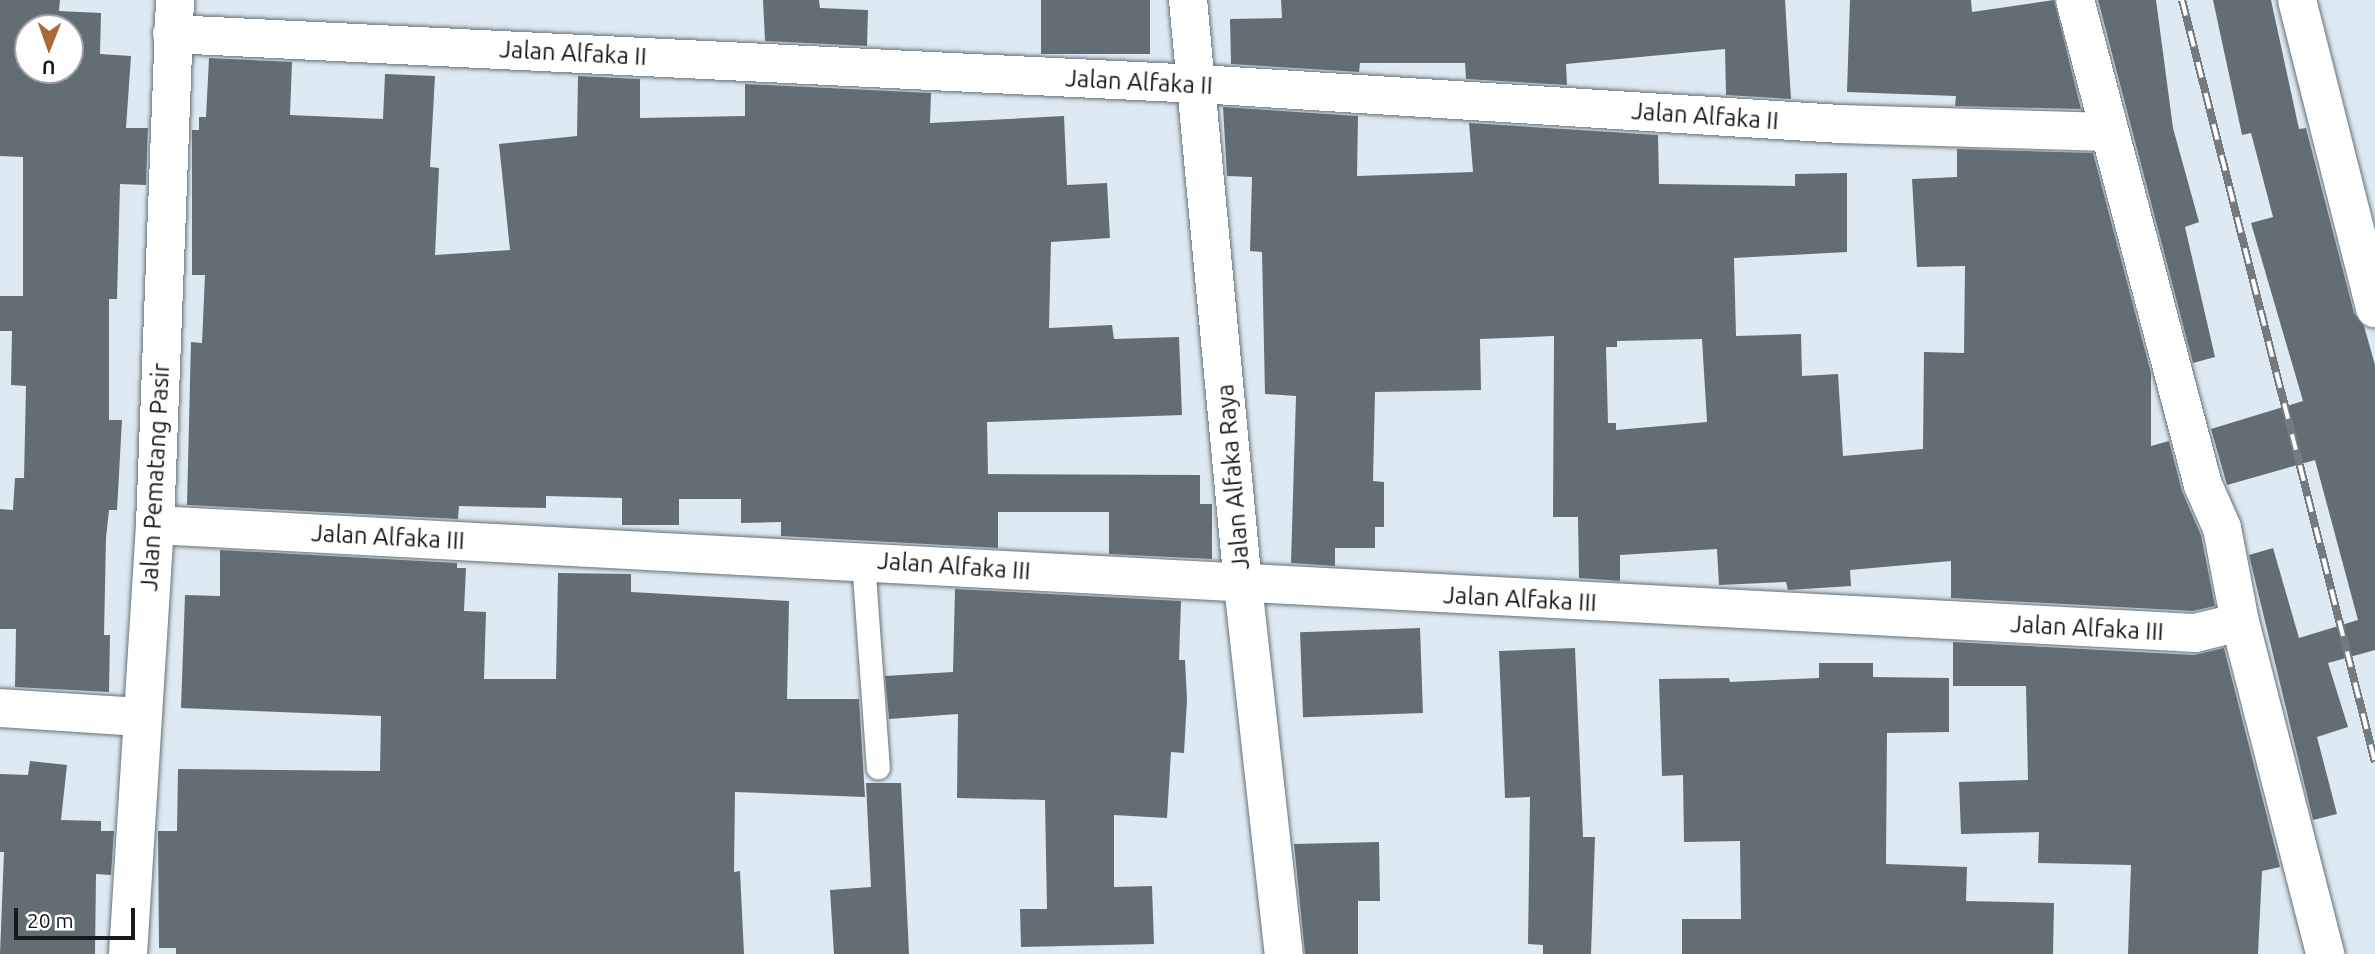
<!DOCTYPE html>
<html>
<head>
<meta charset="utf-8">
<style>
  body { margin:0 }
  #map { position:relative; width:2375px; height:954px; overflow:hidden; background:#deeaf3; font-family:Ubuntu,sans-serif }
  div>[style] { position:absolute }
  .building>* { inset:0; background:#626d74; transform-origin:0 0 }
  .roads { filter:drop-shadow(0 0 2px #657178) drop-shadow(0 0 2px #657178) }
  .service>* { height:23px; margin:-11.5px; padding:0 11.5px; transform-origin:11.5px; border-radius:11.5px; background:#fff }
  .minor>* { height:38px; margin:-19px; padding:0 19px; transform-origin:19px; border-radius:19px; background:#fff }
  .tertiary>* { height:38px; margin:-19px; padding:0 19px; transform-origin:19px; border-radius:19px; background:#fff }
  .rail>* { height:8px; margin-top:-4px; transform-origin:0; background:repeating-linear-gradient(90deg,#fff 0 16px,#737a80 0 32px); box-sizing:border-box; border-block:2px solid #737a80 }
  span { translate:-50% -50%; white-space:nowrap; text-align:center; line-height:1.15; -webkit-text-stroke:5px #fff; paint-order:stroke }
  .street-label { font-size:24px; color:#15191c }
  .north { position:absolute; left:14px; top:14px; width:70px; height:70px; box-sizing:border-box; background:#fff; border:2px solid #a1a3a4; border-radius:50%; rotate:181deg; font-size:19px; font-weight:700; line-height:28px; text-align:center; color:#15191c }
  .north::after { content:''; display:block; margin:auto; width:24px; height:32px; background:#ab6935; clip-path:polygon(50% 0,100% 100%,50% 72%,0 100%) }
  .scale { position:absolute; left:14px; top:908px; width:121px; height:32px; box-sizing:border-box; border:4px solid #15191c; border-top:0; padding-left:9px; font-size:21px; line-height:24px; white-space:nowrap; color:#15191c; -webkit-text-stroke:5px #fff; paint-order:stroke }
</style>
</head>
<body>
<div id="map">
  <div class="building">
    <div style="clip-path:polygon(evenodd,0 0,60px 0,59px 11px,101px 13px,100px 54px,131px 56px,126px 128px,148px 128px,146px 185px,120px 184px,117px 299px,109px 299px,109px 420px,122px 420px,117px 510px,109px 510px,106px 538px,104px 635px,110px 635px,109px 692px,15px 687px,16px 629px,0 629px,0 509px,13px 510px,15px 478px,24px 478px,26px 386px,11px 385px,12px 331px,0 331px,0 296px,23px 296px,23px 157px,0 156px,0 0,28px 28px,70px 28px,70px 70px,28px 70px,28px 28px)"></div>
    <div style="clip-path:polygon(763px 0,819px 0,820px 8px,868px 10px,867px 46px,765px 41px)"></div>
    <div style="left:1041px;top:0;width:109px;height:54px"></div>
    <div style="clip-path:polygon(1281px 0,1785px 0,1791px 99px,1726px 95px,1725px 49px,1566px 64px,1567px 85px,1466px 79px,1465px 63px,1360px 63px,1359px 72px,1231px 64px,1230px 19px,1282px 18px)"></div>
    <div style="clip-path:polygon(1850px 0,1971px 0,1972px 12px,2054px 0,2081px 109px,1955px 106px,1956px 96px,1847px 92px)"></div>
    <div style="clip-path:polygon(2098px 0,2156px 0,2173px 128px,2199px 222px,2185px 227px,2215px 357px,2193px 363px)"></div>
    <div style="clip-path:polygon(2213px 0,2271px 0,2299px 129px,2306px 128px,2354px 313px,2364px 326px,2375px 365px,2375px 650px,2328px 663px,2348px 727px,2317px 737px,2337px 814px,2313px 820px,2249px 555px,2273px 548px,2299px 638px,2358px 620px,2315px 460px,2227px 485px,2211px 429px,2303px 401px,2251px 223px,2273px 217px,2251px 133px,2242px 135px)"></div>
    <div style="clip-path:polygon(209px 58px,292px 62px,290px 115px,383px 119px,385px 74px,435px 76px,430px 167px,439px 168px,435px 255px,510px 250px,499px 144px,577px 136px,578px 76px,640px 79px,640px 118px,745px 116px,745px 84px,931px 93px,930px 123px,1064px 116px,1067px 185px,1107px 183px,1110px 238px,1051px 242px,1049px 328px,1112px 325px,1114px 339px,1179px 337px,1182px 415px,987px 422px,988px 474px,1200px 475px,1200px 504px,1212px 504px,1212px 559px,1109px 554px,1109px 512px,998px 512px,998px 548px,781px 536px,781px 522px,741px 523px,741px 499px,679px 499px,679px 525px,622px 525px,622px 498px,546px 496px,546px 508px,459px 506px,458px 519px,187px 505px,191px 342px,202px 343px,205px 275px,192px 275px,192px 130px,199px 130px,199px 117px,206px 117px)"></div>
    <div style="clip-path:polygon(evenodd,1223px 107px,1358px 116px,1357px 176px,1473px 172px,1469px 123px,1658px 135px,1659px 184px,1795px 186px,1795px 174px,1847px 173px,1847px 252px,1734px 258px,1736px 336px,1801px 334px,1802px 376px,1838px 374px,1843px 456px,1923px 449px,1924px 352px,1964px 353px,1965px 266px,1917px 267px,1912px 179px,1957px 177px,1957px 149px,2093px 153px,2151px 373px,2151px 446px,2169px 441px,2182px 491px,2201px 535px,2215px 606px,2193px 611px,1951px 598px,1951px 561px,1850px 570px,1851px 586px,1788px 590px,1786px 582px,1719px 585px,1717px 549px,1620px 555px,1620px 581px,1579px 578px,1578px 517px,1553px 517px,1554px 336px,1480px 339px,1481px 390px,1375px 392px,1373px 481px,1384px 482px,1384px 527px,1375px 527px,1375px 548px,1335px 548px,1335px 566px,1291px 563px,1296px 396px,1265px 394px,1262px 252px,1250px 251px,1252px 177px,1227px 176px,1223px 107px,1702px 339px,1707px 422px,1616px 430px,1616px 423px,1608px 423px,1606px 347px,1617px 347px,1617px 341px,1702px 339px)"></div>
    <div style="clip-path:polygon(220px 550px,457px 563px,457px 568px,466px 568px,464px 611px,486px 612px,484px 679px,556px 679px,558px 573px,631px 574px,631px 592px,789px 601px,787px 699px,859px 699px,865px 797px,735px 792px,734px 872px,740px 871px,744px 954px,176px 954px,176px 948px,159px 948px,158px 831px,177px 831px,178px 769px,380px 771px,381px 716px,181px 708px,185px 595px,220px 596px)"></div>
    <div style="clip-path:polygon(955px 589px,1181px 601px,1179px 660px,1185px 660px,1187px 700px,1184px 753px,1171px 752px,1167px 818px,1114px 815px,1114px 887px,1152px 886px,1154px 944px,1021px 947px,1020px 909px,1047px 909px,1045px 800px,957px 798px,958px 714px,889px 719px,885px 676px,953px 672px)"></div>
    <div style="left:1420px;top:628px;width:85px;height:120px;rotate:88deg"></div>
    <div style="clip-path:polygon(1953px 642px,2194px 655px,2224px 648px,2280px 867px,2262px 871px,2258px 954px,2128px 954px,2131px 865px,2038px 863px,2039px 832px,1961px 834px,1959px 782px,2028px 780px,2026px 686px,1953px 686px)"></div>
    <div style="clip-path:polygon(1575px 648px,1583px 837px,1595px 837px,1591px 954px,1543px 954px,1543px 945px,1528px 944px,1530px 797px,1505px 798px,1499px 651px)"></div>
    <div style="clip-path:polygon(1819px 663px,1873px 663px,1873px 677px,1949px 678px,1949px 732px,1887px 733px,1886px 864px,1967px 867px,1966px 901px,2054px 903px,2053px 954px,1682px 954px,1682px 919px,1741px 919px,1740px 841px,1684px 842px,1683px 775px,1662px 776px,1659px 679px,1729px 678px,1730px 682px,1819px 678px)"></div>
    <div style="clip-path:polygon(30px 761px,67px 765px,61px 820px,101px 821px,101px 831px,114px 831px,111px 875px,96px 874px,95px 954px,0 954px,4px 852px,0 852px,0 774px,28px 775px)"></div>
    <div style="clip-path:polygon(866px 783px,901px 783px,909px 954px,834px 954px,830px 890px,871px 887px)"></div>
    <div style="clip-path:polygon(1379px 842px,1380px 901px,1358px 901px,1358px 954px,1305px 954px,1294px 844px)"></div>
  </div>
  <div class="roads">
    <div class="service">
      <div style="left:863px;top:560px;width:208px;rotate:85.9deg"></div>
    </div>
    <div class="minor">
      <div style="left:1188px;top:0;width:588px;rotate:84.63deg"></div>
      <div style="left:1243px;top:585px;width:371px;rotate:83.7deg"></div>
      <div style="left:2075px;top:0;width:502px;rotate:75.22deg"></div>
      <div style="left:2203px;top:485px;width:47px;rotate:66.2deg"></div>
      <div style="left:2222px;top:528px;width:96px;rotate:79.2deg"></div>
      <div style="left:2240px;top:622px;width:343px;rotate:75.6deg"></div>
      <div style="left:2297px;top:0;width:318px;rotate:75.8deg"></div>
      <div style="left:172px;top:34px;width:1028px;rotate:2.79deg"></div>
      <div style="left:1199px;top:84px;width:643px;rotate:3.57deg"></div>
      <div style="left:1841px;top:124px;width:265px;rotate:1.7deg"></div>
      <div style="left:155px;top:525px;width:2043px;rotate:3.03deg"></div>
      <div style="left:2195px;top:633px;width:46px;rotate:-13.7deg"></div>
      <div style="left:0;top:708px;width:141px;rotate:3.7deg"></div>
    </div>
    <div class="tertiary">
      <div style="left:128px;top:954px;width:430px;rotate:-86.4deg"></div>
      <div style="left:155px;top:525px;width:525px;rotate:-87.82deg"></div>
    </div>
  </div>
  <div class="rail">
    <div style="left:2182px;top:0;width:786px;rotate:75.79deg"></div>
  </div>
  <div class="street-label">
    <span style="left:573px;top:53px;rotate:3deg">Jalan Alfaka II</span>
    <span style="left:1139px;top:82px;rotate:3deg">Jalan Alfaka II</span>
    <span style="left:1705px;top:116px;rotate:4deg">Jalan Alfaka II</span>
    <span style="left:155px;top:477px;rotate:-87deg">Jalan Pematang Pasir</span>
    <span style="left:1233px;top:477px;rotate:-95deg">Jalan Alfaka Raya</span>
    <span style="left:388px;top:537px;rotate:3deg">Jalan Alfaka III</span>
    <span style="left:954px;top:566px;rotate:4deg">Jalan Alfaka III</span>
    <span style="left:1520px;top:599px;rotate:3deg">Jalan Alfaka III</span>
    <span style="left:2087px;top:628px;rotate:3deg">Jalan Alfaka III</span>
  </div>
  <div class="north">U</div>
  <div class="scale">20 m</div>
</div>
</body>
</html>
